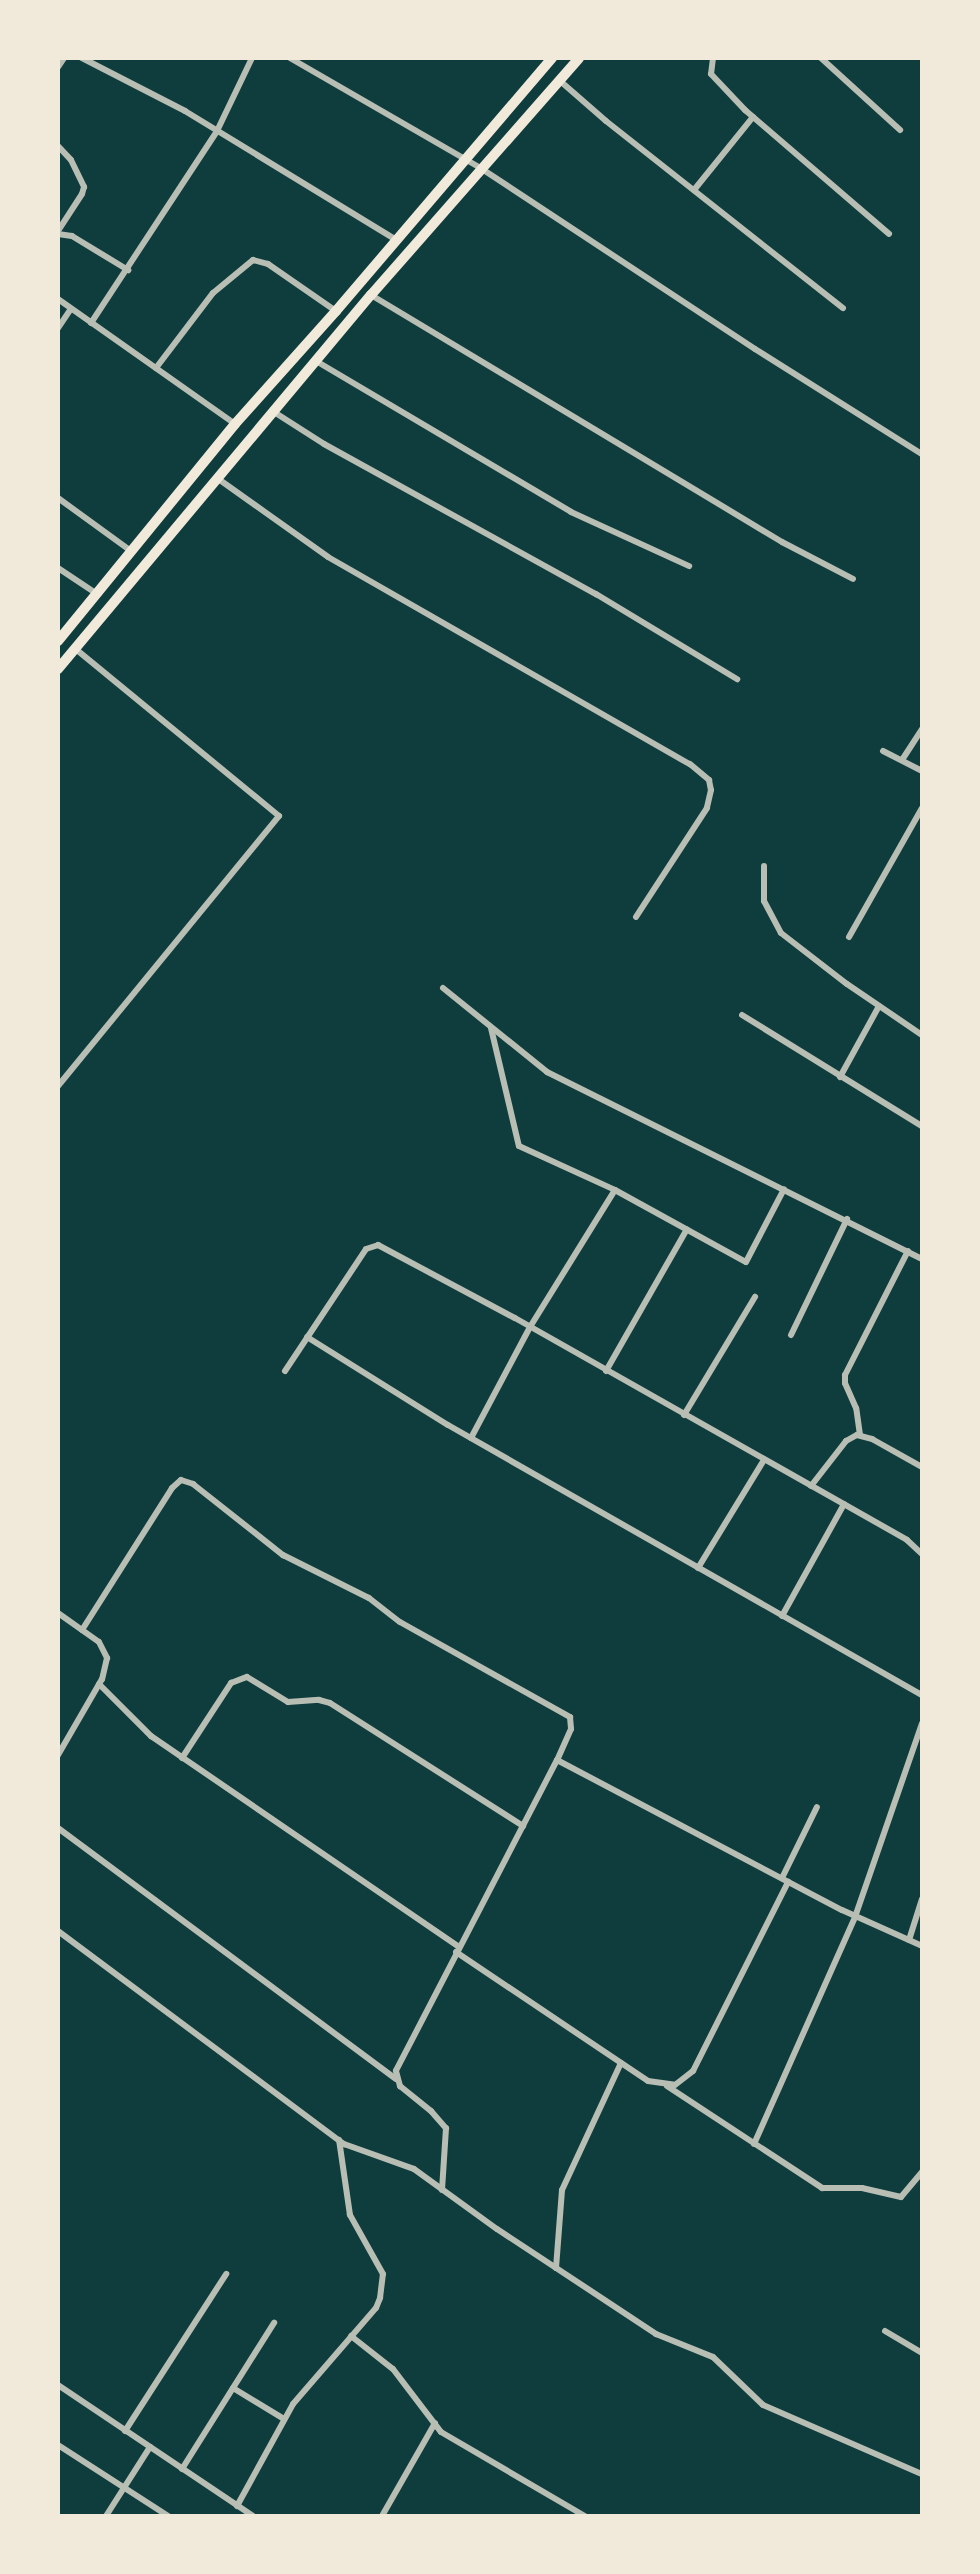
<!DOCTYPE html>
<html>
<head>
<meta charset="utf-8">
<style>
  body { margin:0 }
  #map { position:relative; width:980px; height:2574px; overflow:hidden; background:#0f3d3e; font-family:Ubuntu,sans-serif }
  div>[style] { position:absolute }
  .minor>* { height:6px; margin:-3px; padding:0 3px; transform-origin:3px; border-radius:3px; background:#b8beb3 }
  .trunk>* { height:10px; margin:-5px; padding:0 5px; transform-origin:5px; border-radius:5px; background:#f1e9da }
  span { translate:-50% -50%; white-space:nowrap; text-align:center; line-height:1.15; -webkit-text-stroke:5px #f1e9da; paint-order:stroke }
  .frame { position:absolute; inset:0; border:60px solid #f1e9da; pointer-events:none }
</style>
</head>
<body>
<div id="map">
  <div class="minor">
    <div style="left:82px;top:58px;width:116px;rotate:27.2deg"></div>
    <div style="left:185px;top:111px;width:246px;rotate:31.4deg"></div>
    <div style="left:290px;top:58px;width:222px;rotate:30deg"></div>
    <div style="left:482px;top:169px;width:327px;rotate:33.4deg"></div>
    <div style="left:755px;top:349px;width:197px;rotate:32.2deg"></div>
    <div style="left:713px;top:58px;width:16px;rotate:97deg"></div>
    <div style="left:711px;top:74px;width:50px;rotate:46.6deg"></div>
    <div style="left:745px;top:110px;width:190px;rotate:40.7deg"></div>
    <div style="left:821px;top:58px;width:107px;rotate:42.3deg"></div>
    <div style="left:58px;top:67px;width:11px;rotate:-56deg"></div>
    <div style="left:559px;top:80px;width:62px;rotate:41.1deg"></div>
    <div style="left:606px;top:121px;width:302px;rotate:38.3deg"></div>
    <div style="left:58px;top:146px;width:19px;rotate:47deg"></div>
    <div style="left:71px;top:160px;width:30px;rotate:64deg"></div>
    <div style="left:84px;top:187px;width:7px;rotate:106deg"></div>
    <div style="left:82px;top:194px;width:44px;rotate:123deg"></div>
    <div style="left:694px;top:190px;width:94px;rotate:-51.1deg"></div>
    <div style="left:58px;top:234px;width:14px;rotate:8deg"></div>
    <div style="left:72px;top:236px;width:66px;rotate:31.3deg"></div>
    <div style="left:371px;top:295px;width:480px;rotate:31deg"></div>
    <div style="left:782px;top:542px;width:80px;rotate:27.5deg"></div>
    <div style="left:58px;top:299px;width:217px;rotate:35.2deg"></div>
    <div style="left:91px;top:323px;width:230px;rotate:-56.7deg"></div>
    <div style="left:217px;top:131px;width:81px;rotate:-64.4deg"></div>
    <div style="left:58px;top:328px;width:23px;rotate:-56deg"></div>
    <div style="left:316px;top:361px;width:296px;rotate:30.6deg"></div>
    <div style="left:571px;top:512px;width:130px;rotate:24.6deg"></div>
    <div style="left:156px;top:368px;width:94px;rotate:-52.8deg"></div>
    <div style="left:213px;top:293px;width:52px;rotate:-39.5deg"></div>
    <div style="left:253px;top:260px;width:16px;rotate:15deg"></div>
    <div style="left:268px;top:264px;width:83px;rotate:34.7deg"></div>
    <div style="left:274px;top:412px;width:59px;rotate:32.6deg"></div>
    <div style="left:324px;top:444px;width:311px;rotate:28.9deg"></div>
    <div style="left:596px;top:594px;width:165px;rotate:31.1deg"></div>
    <div style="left:217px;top:478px;width:136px;rotate:35.4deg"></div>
    <div style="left:328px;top:557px;width:417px;rotate:29.8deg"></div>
    <div style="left:690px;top:764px;width:25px;rotate:40deg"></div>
    <div style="left:709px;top:780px;width:10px;rotate:79deg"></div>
    <div style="left:711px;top:790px;width:18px;rotate:103deg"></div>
    <div style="left:707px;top:808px;width:130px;rotate:123.1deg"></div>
    <div style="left:58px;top:498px;width:90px;rotate:36deg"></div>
    <div style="left:58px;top:568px;width:47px;rotate:33.7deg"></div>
    <div style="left:883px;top:751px;width:44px;rotate:27.1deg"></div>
    <div style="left:902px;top:760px;width:37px;rotate:-57deg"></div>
    <div style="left:764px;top:866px;width:35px;rotate:90deg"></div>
    <div style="left:764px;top:901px;width:36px;rotate:62deg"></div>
    <div style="left:781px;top:933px;width:83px;rotate:37.7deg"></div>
    <div style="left:847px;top:984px;width:91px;rotate:34.2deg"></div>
    <div style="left:849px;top:937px;width:148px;rotate:-60.5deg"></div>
    <div style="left:443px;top:988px;width:134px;rotate:38.9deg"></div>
    <div style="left:547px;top:1072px;width:419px;rotate:26.5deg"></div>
    <div style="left:742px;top:1015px;width:211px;rotate:31.7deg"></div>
    <div style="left:491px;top:1028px;width:121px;rotate:76.7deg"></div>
    <div style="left:519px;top:1146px;width:106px;rotate:24.6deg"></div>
    <div style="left:615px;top:1190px;width:149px;rotate:28.8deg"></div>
    <div style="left:746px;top:1262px;width:82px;rotate:-62.5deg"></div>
    <div style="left:840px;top:1077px;width:81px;rotate:-61.2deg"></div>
    <div style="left:58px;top:1086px;width:349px;rotate:-50.7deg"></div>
    <div style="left:279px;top:816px;width:263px;rotate:-140.6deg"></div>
    <div style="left:791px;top:1335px;width:129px;rotate:-64.2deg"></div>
    <div style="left:307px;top:1337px;width:166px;rotate:32deg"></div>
    <div style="left:448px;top:1425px;width:546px;rotate:29.67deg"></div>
    <div style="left:285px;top:1371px;width:146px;rotate:-56.4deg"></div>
    <div style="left:366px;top:1249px;width:13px;rotate:-18deg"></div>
    <div style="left:378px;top:1245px;width:155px;rotate:28.1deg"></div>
    <div style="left:515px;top:1318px;width:450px;rotate:29.5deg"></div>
    <div style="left:907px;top:1540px;width:21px;rotate:43deg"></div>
    <div style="left:606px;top:1371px;width:163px;rotate:-60.3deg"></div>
    <div style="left:684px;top:1415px;width:138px;rotate:-59deg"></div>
    <div style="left:860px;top:1435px;width:27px;rotate:-98deg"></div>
    <div style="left:856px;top:1408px;width:27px;rotate:-114deg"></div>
    <div style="left:845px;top:1383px;width:8px;rotate:-90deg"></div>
    <div style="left:845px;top:1375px;width:139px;rotate:-63.1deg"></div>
    <div style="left:471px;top:1438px;width:126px;rotate:-62deg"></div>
    <div style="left:530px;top:1327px;width:161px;rotate:-58.2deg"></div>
    <div style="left:811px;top:1486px;width:57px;rotate:-52.1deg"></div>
    <div style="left:846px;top:1441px;width:13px;rotate:-29deg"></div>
    <div style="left:857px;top:1435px;width:16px;rotate:15deg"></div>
    <div style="left:872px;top:1439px;width:57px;rotate:29.2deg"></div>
    <div style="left:698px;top:1568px;width:127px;rotate:-58.6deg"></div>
    <div style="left:58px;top:1613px;width:50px;rotate:35.3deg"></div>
    <div style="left:99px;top:1642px;width:18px;rotate:63deg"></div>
    <div style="left:107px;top:1658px;width:22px;rotate:103deg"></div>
    <div style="left:102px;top:1679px;width:88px;rotate:120.1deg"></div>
    <div style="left:782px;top:1616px;width:128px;rotate:-61deg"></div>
    <div style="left:82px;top:1630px;width:168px;rotate:-57.6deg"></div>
    <div style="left:172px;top:1488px;width:12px;rotate:-42deg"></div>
    <div style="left:181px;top:1480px;width:13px;rotate:18deg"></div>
    <div style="left:193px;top:1484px;width:115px;rotate:38.3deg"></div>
    <div style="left:283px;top:1555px;width:96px;rotate:26.6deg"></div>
    <div style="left:369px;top:1598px;width:39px;rotate:38deg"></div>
    <div style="left:400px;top:1622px;width:195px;rotate:29.2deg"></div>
    <div style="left:570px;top:1717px;width:12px;rotate:85deg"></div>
    <div style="left:571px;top:1729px;width:34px;rotate:114deg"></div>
    <div style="left:557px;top:1760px;width:350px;rotate:117.4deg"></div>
    <div style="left:396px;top:2071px;width:16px;rotate:75deg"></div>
    <div style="left:400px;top:2086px;width:40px;rotate:39deg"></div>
    <div style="left:431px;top:2111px;width:23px;rotate:49deg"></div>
    <div style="left:446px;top:2128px;width:62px;rotate:93.7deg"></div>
    <div style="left:99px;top:1684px;width:74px;rotate:45deg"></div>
    <div style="left:151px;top:1736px;width:373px;rotate:34.4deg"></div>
    <div style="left:182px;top:1758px;width:90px;rotate:-56.8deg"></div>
    <div style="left:231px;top:1683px;width:17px;rotate:-21deg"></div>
    <div style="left:247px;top:1677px;width:48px;rotate:31.4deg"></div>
    <div style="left:288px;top:1702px;width:31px;rotate:-4deg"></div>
    <div style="left:319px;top:1700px;width:11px;rotate:15deg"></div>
    <div style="left:330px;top:1703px;width:229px;rotate:32.5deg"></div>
    <div style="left:557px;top:1760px;width:322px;rotate:27.8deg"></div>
    <div style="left:842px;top:1910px;width:88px;rotate:24.2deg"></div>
    <div style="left:58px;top:1828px;width:421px;rotate:36.6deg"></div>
    <div style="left:782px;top:1878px;width:79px;rotate:-63.8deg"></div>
    <div style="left:58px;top:1931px;width:357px;rotate:36.7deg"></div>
    <div style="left:344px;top:2144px;width:74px;rotate:19.7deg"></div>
    <div style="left:414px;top:2169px;width:102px;rotate:35.9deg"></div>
    <div style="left:497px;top:2229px;width:191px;rotate:33.4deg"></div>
    <div style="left:656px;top:2334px;width:61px;rotate:22deg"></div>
    <div style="left:713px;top:2357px;width:69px;rotate:43.8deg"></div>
    <div style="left:763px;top:2405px;width:173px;rotate:23.5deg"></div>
    <div style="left:909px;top:1940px;width:43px;rotate:-72.4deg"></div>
    <div style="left:456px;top:1952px;width:231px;rotate:33.9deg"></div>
    <div style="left:648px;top:2081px;width:27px;rotate:8deg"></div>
    <div style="left:675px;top:2085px;width:23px;rotate:-38deg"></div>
    <div style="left:693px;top:2071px;width:212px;rotate:-63.3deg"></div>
    <div style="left:667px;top:2086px;width:186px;rotate:33.3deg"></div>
    <div style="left:822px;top:2188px;width:40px"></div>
    <div style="left:862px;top:2188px;width:40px;rotate:13deg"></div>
    <div style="left:901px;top:2197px;width:33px;rotate:-50deg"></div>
    <div style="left:754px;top:2144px;width:248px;rotate:-66deg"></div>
    <div style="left:855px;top:1917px;width:205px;rotate:-70.9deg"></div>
    <div style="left:556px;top:2268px;width:78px;rotate:-85.6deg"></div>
    <div style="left:562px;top:2190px;width:140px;rotate:-65.1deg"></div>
    <div style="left:885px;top:2331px;width:43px;rotate:30.7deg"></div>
    <div style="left:351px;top:2336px;width:53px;rotate:38.2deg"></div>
    <div style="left:393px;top:2369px;width:79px;rotate:52.7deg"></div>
    <div style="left:441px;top:2432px;width:167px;rotate:30.3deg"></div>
    <div style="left:58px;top:2385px;width:235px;rotate:33.9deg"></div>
    <div style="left:233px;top:2388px;width:60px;rotate:31.3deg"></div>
    <div style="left:125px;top:2431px;width:187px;rotate:-57.2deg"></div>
    <div style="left:58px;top:2445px;width:131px;rotate:32.8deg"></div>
    <div style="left:182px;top:2469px;width:173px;rotate:-57.8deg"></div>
    <div style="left:237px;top:2506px;width:116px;rotate:-61.2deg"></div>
    <div style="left:293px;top:2404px;width:127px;rotate:-49.2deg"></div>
    <div style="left:376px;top:2308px;width:11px;rotate:-68deg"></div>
    <div style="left:380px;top:2298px;width:24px;rotate:-83deg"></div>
    <div style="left:383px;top:2274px;width:68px;rotate:-119.2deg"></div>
    <div style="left:350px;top:2215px;width:76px;rotate:-98.3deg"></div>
    <div style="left:106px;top:2516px;width:82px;rotate:-57.5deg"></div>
    <div style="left:382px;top:2516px;width:107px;rotate:-60.3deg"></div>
  </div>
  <div class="trunk">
    <div style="left:58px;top:641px;width:280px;rotate:-50.8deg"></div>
    <div style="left:235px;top:424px;width:152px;rotate:-48.2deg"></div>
    <div style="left:336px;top:311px;width:333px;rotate:-49.5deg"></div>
    <div style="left:58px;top:669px;width:488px;rotate:-50.1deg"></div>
    <div style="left:371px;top:295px;width:315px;rotate:-48.7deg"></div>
  </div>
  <div class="frame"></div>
</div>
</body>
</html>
